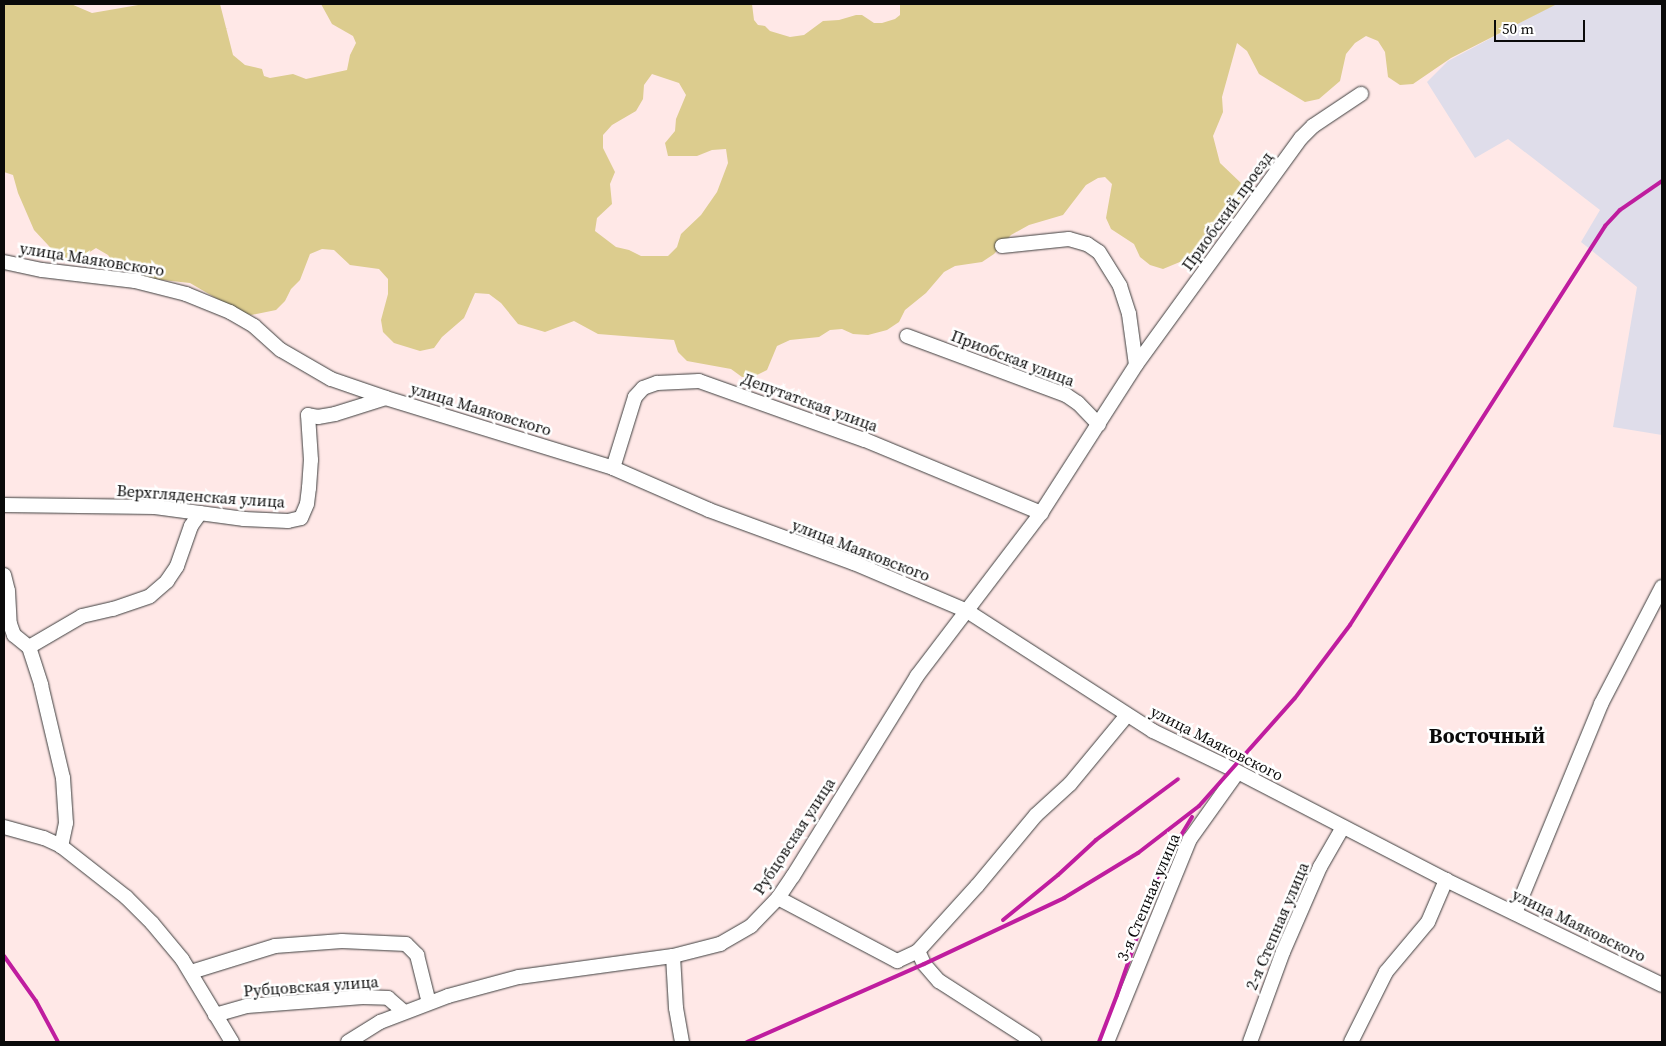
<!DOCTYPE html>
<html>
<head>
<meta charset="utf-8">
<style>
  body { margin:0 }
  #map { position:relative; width:1666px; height:1046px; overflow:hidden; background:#ffe8e7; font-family:"Source Serif 4",serif }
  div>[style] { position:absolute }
  .industrial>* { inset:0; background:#dfddea }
  .forest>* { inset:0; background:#dccc8e }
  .roads { filter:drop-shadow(0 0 1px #3d3d3d) drop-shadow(0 0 1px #3d3d3d) }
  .minor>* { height:14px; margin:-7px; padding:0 7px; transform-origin:7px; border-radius:7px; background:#fff }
  .rail>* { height:4px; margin:-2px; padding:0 2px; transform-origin:2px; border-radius:2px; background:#bf1d9f }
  span { translate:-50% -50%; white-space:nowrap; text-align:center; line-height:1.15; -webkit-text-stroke:5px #fff; paint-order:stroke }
  .street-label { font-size:16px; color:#0a0a0a }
  .district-label { font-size:21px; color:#0a0a0a; font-weight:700 }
  .frame { position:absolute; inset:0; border:5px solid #0a0a0a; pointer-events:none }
  .scale { position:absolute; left:1494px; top:20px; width:91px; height:22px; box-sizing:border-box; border:2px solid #0a0a0a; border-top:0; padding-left:6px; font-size:15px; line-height:18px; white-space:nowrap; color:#0a0a0a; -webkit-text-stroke:4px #fff; paint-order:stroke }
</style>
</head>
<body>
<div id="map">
  <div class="industrial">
    <div style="clip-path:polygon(1555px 4px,1662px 4px,1662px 435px,1613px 427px,1637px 287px,1581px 242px,1600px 210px,1508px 139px,1475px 158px,1427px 82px,1448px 61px)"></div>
  </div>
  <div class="forest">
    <div style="clip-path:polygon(evenodd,4px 4px,71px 4px,92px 13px,144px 4px,220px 4px,233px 55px,245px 65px,262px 69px,264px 76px,270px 78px,293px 74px,306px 79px,347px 70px,350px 55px,356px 43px,353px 36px,332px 24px,321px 4px,752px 4px,754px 20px,758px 25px,765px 26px,770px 31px,790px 37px,804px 35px,823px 21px,839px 20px,856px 15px,862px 15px,874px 23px,882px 23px,895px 19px,900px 15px,900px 4px,1557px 4px,1451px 58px,1413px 84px,1400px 85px,1388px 77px,1385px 52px,1378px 41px,1366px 36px,1355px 43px,1346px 54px,1340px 81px,1319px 99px,1305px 102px,1259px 74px,1247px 51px,1237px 43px,1222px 97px,1223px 112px,1213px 136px,1220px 163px,1242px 184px,1243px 198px,1237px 212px,1228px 222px,1187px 259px,1163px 269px,1150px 265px,1140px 257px,1134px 244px,1111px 229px,1106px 218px,1112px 184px,1105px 177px,1098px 178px,1086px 185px,1063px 215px,1029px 225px,1011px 235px,994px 254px,982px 262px,955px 266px,944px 272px,926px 293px,905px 310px,899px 322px,887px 330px,868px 335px,853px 334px,842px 329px,830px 330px,819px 337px,790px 340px,777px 346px,767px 370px,755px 376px,742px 377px,731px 369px,687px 361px,678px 352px,674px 340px,598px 334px,574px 321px,545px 332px,518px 324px,501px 303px,489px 294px,475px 293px,464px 318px,442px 337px,434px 348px,420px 351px,394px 343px,383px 332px,381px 320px,388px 294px,388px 279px,379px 269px,350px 265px,334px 250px,322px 249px,310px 254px,300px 280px,291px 289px,285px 301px,276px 310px,251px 315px,238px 311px,190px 283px,153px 279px,116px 266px,108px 255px,96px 248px,74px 262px,61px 259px,34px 230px,18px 193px,13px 175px,4px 172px,4px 4px,652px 74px,679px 83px,686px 95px,676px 119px,675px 131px,665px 143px,668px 156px,697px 156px,712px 150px,726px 149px,728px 163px,717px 192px,701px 215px,681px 234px,677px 247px,668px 256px,641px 256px,629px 250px,616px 247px,595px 231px,597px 218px,612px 204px,610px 184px,615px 172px,603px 148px,603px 135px,612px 125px,636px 111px,643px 99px,644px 85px,652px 74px)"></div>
  </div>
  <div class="roads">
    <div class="minor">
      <div style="left:1002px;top:246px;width:67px;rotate:-6deg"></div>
      <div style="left:1069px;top:239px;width:19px;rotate:16deg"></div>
      <div style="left:1087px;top:244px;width:14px;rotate:34deg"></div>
      <div style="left:1099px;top:252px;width:40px;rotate:58deg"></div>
      <div style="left:1120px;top:286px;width:29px;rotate:72deg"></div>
      <div style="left:1129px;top:314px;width:51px;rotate:82.2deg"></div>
      <div style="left:4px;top:262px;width:39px;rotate:12deg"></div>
      <div style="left:42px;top:270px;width:94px;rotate:6.7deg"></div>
      <div style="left:135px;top:281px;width:53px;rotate:14.3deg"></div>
      <div style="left:186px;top:294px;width:48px;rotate:22.2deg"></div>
      <div style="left:230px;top:312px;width:28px;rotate:30deg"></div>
      <div style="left:254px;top:326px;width:36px;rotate:42deg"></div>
      <div style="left:281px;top:350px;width:58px;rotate:30.1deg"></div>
      <div style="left:331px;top:379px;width:58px;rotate:19.1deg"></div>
      <div style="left:386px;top:398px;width:238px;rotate:17.1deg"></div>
      <div style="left:613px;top:468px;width:105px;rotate:23.6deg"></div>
      <div style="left:709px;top:510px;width:154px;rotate:20.1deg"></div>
      <div style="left:854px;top:563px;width:123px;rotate:23deg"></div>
      <div style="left:967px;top:611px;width:221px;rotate:32.8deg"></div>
      <div style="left:1153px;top:731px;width:88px;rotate:25.7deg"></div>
      <div style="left:1232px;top:769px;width:241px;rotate:27.4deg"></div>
      <div style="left:1446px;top:880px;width:240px;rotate:25.9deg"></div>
      <div style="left:907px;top:336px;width:170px;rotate:20.4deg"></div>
      <div style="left:1066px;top:395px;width:14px;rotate:34deg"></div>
      <div style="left:1078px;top:403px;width:30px;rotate:46deg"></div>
      <div style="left:613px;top:468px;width:74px;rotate:-72.8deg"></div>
      <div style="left:635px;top:397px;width:12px;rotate:-48deg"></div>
      <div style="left:643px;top:388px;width:15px;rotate:-20deg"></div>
      <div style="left:657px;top:383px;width:42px;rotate:-2.7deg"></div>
      <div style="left:699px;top:381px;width:176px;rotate:19.6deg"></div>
      <div style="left:865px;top:440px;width:191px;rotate:22.5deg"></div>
      <div style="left:4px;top:505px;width:151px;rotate:0.8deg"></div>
      <div style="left:155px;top:507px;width:90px;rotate:7.7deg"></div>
      <div style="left:244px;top:519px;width:44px;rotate:2.6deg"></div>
      <div style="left:288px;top:521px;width:13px;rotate:-13deg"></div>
      <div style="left:301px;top:518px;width:15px;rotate:-67deg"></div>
      <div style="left:307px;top:504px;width:16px;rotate:-83deg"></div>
      <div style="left:309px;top:488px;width:28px;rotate:-86deg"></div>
      <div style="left:311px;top:460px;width:45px;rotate:-93.8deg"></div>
      <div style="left:308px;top:415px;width:10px;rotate:11deg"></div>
      <div style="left:318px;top:417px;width:17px;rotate:-10deg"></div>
      <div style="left:335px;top:414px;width:53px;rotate:-17.4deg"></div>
      <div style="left:4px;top:575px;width:16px;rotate:76deg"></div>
      <div style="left:8px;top:591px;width:33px;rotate:87deg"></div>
      <div style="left:10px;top:624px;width:12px;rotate:70deg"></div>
      <div style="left:14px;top:635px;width:19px;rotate:39deg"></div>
      <div style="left:29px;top:647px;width:61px;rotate:-30.3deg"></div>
      <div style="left:82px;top:616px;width:32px;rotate:-13deg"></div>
      <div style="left:113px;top:609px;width:39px;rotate:-19deg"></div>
      <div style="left:150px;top:596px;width:23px;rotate:-41deg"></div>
      <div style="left:167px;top:581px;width:18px;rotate:-56deg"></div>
      <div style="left:177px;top:566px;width:42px;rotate:-70.7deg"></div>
      <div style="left:191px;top:526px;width:16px;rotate:-55deg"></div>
      <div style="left:29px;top:647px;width:40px;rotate:72deg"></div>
      <div style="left:41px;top:685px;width:96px;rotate:76.7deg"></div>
      <div style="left:63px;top:778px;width:45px;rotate:86.2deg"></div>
      <div style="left:66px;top:823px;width:24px;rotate:102deg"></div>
      <div style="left:4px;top:827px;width:41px;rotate:15.4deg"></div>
      <div style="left:44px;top:838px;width:19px;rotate:25deg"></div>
      <div style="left:61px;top:846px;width:83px;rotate:38.1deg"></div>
      <div style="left:126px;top:897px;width:37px;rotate:45deg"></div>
      <div style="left:152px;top:923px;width:47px;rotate:50.2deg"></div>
      <div style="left:182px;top:959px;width:97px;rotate:58.9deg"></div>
      <div style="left:778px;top:898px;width:135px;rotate:27.9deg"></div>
      <div style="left:897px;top:961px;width:23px;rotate:-25deg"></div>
      <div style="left:918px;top:951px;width:14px;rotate:65deg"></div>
      <div style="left:924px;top:964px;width:23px;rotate:49deg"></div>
      <div style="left:939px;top:981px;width:113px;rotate:32.7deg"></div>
      <div style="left:1515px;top:913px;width:226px;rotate:-67.6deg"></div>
      <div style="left:1601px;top:704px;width:132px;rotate:-62.5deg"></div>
      <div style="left:918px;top:951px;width:88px;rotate:-47.8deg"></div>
      <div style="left:977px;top:886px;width:92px;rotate:-50.3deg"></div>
      <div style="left:1036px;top:815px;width:46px;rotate:-42.4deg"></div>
      <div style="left:1070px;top:784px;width:89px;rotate:-50.4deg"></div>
      <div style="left:673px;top:956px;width:52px;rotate:86.7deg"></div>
      <div style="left:676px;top:1008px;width:35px;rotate:80deg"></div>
      <div style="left:191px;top:972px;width:88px;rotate:-17.2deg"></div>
      <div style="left:275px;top:946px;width:67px;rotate:-4.3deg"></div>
      <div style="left:342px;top:941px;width:64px;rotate:2.7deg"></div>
      <div style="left:406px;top:944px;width:16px;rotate:45deg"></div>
      <div style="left:417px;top:955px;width:49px;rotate:76deg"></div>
      <div style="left:215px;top:1015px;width:33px;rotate:-16deg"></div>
      <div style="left:247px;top:1006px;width:116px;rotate:-4.4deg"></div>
      <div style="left:363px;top:997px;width:25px;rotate:2deg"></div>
      <div style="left:388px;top:998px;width:21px;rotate:41deg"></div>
      <div style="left:348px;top:1042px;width:38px;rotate:-32deg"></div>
      <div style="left:380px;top:1022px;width:73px;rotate:-20.9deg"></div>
      <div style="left:448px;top:996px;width:73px;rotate:-15deg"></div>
      <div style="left:519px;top:977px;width:155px;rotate:-7.8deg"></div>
      <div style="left:673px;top:956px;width:49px;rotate:-14.3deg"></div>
      <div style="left:720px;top:944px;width:36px;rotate:-30deg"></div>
      <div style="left:751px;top:926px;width:39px;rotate:-46deg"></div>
      <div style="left:778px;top:898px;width:27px;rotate:-56deg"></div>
      <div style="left:793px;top:876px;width:235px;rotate:-58.2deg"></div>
      <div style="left:917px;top:676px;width:205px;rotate:-52.7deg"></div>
      <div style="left:1041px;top:513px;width:176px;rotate:-57.3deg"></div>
      <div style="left:1136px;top:365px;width:281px;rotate:-54deg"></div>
      <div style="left:1301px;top:138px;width:17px;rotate:-45deg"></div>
      <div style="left:1313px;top:126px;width:58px;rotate:-33.7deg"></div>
      <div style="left:1107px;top:1042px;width:219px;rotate:-67.8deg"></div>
      <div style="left:1190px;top:839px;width:81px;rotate:-54.5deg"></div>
      <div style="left:1250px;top:1042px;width:96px;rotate:-69.9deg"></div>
      <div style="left:1283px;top:952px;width:93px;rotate:-66.5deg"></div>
      <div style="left:1320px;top:867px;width:46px;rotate:-60.1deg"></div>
      <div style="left:1351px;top:1042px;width:78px;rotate:-63.4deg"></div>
      <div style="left:1386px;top:972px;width:65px;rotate:-50deg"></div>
      <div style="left:1428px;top:922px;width:46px;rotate:-66.8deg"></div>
    </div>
  </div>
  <div class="rail">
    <div style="left:1003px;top:920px;width:71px;rotate:-39.3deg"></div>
    <div style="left:1058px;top:875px;width:52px;rotate:-42.6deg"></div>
    <div style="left:1096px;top:840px;width:102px;rotate:-36.6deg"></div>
    <div style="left:4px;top:956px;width:55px;rotate:54.6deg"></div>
    <div style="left:36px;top:1001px;width:47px;rotate:61.8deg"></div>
    <div style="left:747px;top:1042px;width:193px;rotate:-23.8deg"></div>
    <div style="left:924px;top:964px;width:155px;rotate:-25.2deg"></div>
    <div style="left:1064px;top:898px;width:87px;rotate:-31.3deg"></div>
    <div style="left:1138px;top:853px;width:77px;rotate:-37.6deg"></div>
    <div style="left:1199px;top:806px;width:144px;rotate:-48.4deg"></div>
    <div style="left:1295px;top:698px;width:91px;rotate:-53deg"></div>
    <div style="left:1350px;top:625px;width:474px;rotate:-57.4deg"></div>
    <div style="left:1605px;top:226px;width:22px;rotate:-47deg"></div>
    <div style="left:1620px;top:210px;width:51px;rotate:-34.6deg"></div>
    <div style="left:1099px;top:1042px;width:50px;rotate:-69deg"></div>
    <div style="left:1117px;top:995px;width:132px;rotate:-71deg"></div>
    <div style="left:1160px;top:870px;width:62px;rotate:-58.9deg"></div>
  </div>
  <div class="street-label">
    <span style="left:1227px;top:211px;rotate:-54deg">Приобский проезд</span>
    <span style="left:92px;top:259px;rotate:9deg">улица Маяковского</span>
    <span style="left:1013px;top:358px;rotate:21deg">Приобская улица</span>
    <span style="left:810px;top:402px;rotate:20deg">Депутатская улица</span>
    <span style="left:481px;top:409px;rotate:17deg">улица Маяковского</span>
    <span style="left:201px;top:496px;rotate:4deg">Верхгляденская улица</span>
    <span style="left:861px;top:550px;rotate:21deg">улица Маяковского</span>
    <span style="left:1217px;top:743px;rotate:27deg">улица Маяковского</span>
    <span style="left:794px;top:836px;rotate:-57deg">Рубцовская улица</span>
    <span style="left:1148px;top:897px;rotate:-67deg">3-я Степная улица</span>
    <span style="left:1579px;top:925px;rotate:26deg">улица Маяковского</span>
    <span style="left:1277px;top:926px;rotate:-67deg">2-я Степная улица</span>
    <span style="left:311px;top:986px;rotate:-4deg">Рубцовская улица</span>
  </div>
  <div class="district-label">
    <span style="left:1487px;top:736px">Восточный</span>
  </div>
  <div class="frame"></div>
  <div class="scale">50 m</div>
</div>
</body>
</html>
